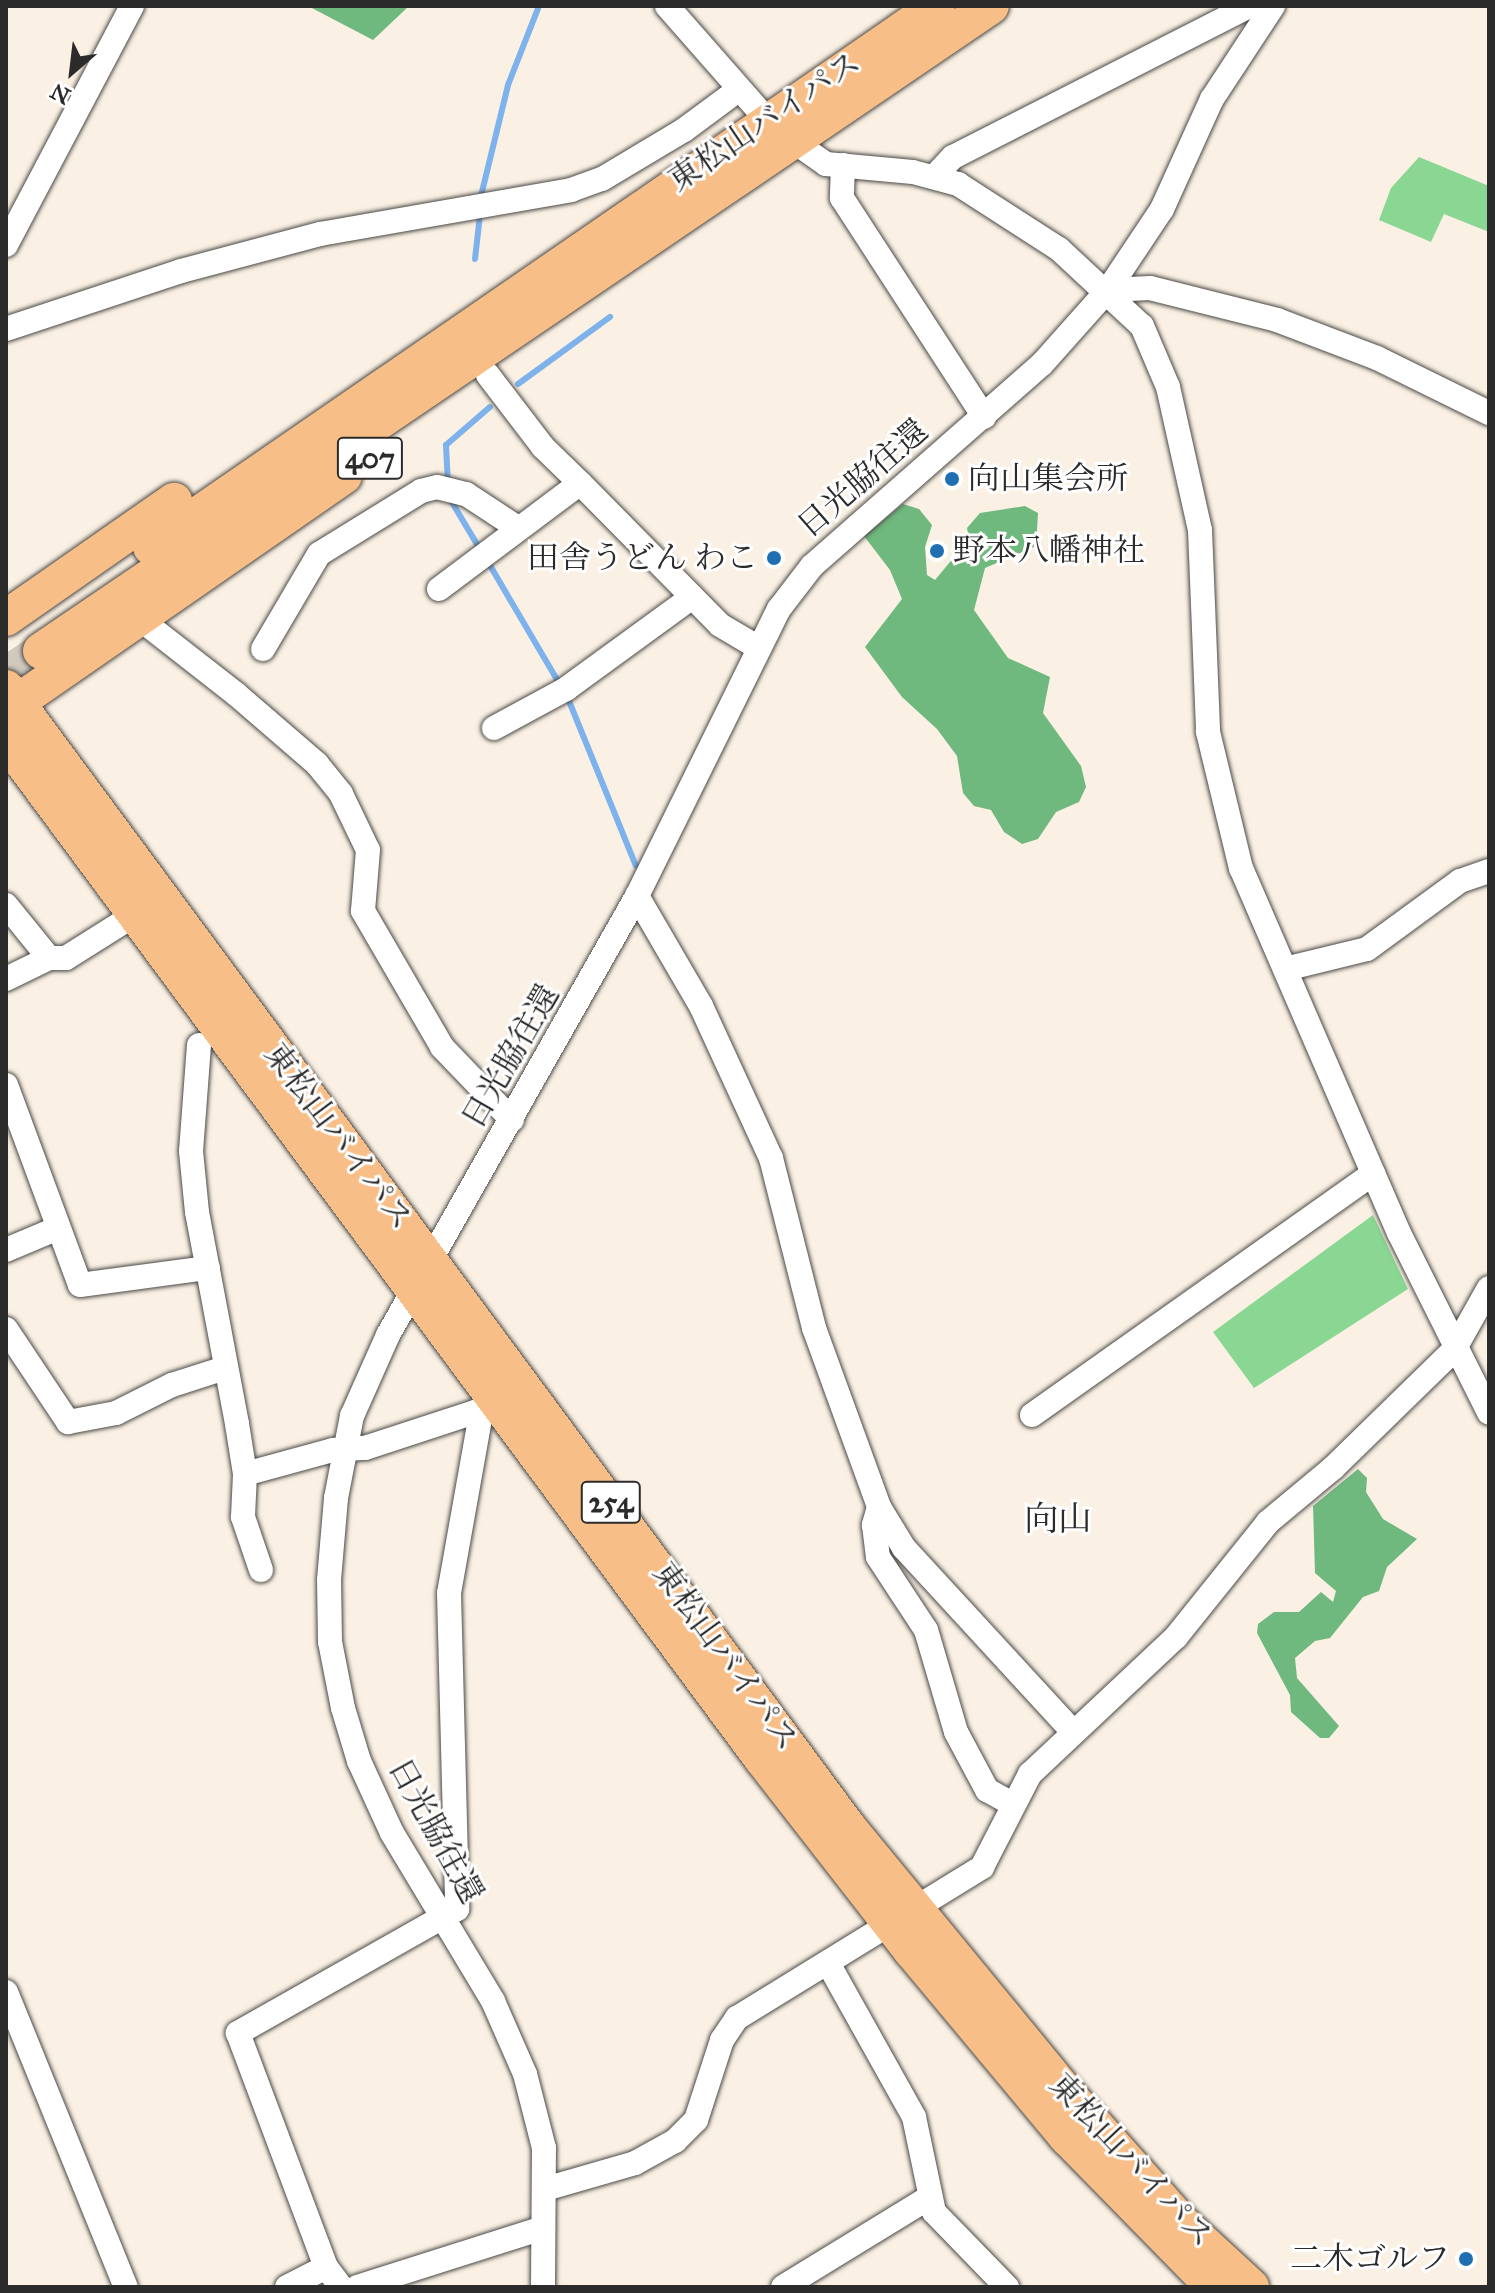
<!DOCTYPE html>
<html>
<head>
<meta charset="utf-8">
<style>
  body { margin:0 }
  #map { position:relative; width:1495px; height:2293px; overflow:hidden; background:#faf0e3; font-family:"IM FELL Great Primer","Noto Serif JP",serif }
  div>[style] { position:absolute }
  .green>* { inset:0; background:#8ad794 }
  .forest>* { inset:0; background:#6fb87e }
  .stream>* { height:6px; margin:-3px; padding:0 3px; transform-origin:3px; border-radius:3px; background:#7eb2ec }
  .highway-tunnel>* { height:36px; margin-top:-18px; transform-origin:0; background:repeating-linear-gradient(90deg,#d1c9be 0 36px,transparent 0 54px) }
  .roads { filter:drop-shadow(0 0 2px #4a4947) drop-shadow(0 0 2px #4a4947) }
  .minor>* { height:24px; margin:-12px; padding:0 12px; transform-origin:12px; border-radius:12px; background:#fff }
  .highway>* { height:36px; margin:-18px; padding:0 18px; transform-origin:18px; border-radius:18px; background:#f7be87 }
  .dots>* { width:22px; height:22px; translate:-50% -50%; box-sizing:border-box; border:4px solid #fff; border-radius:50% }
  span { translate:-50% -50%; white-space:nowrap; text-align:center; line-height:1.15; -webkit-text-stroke:6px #fff; paint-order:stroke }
  .shield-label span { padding:2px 6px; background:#fff; border:2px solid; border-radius:6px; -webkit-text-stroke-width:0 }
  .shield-label { font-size:30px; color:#2b2b2b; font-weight:700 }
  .street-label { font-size:32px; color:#2b2b2b }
  .poi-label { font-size:32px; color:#2b2b2b }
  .left { translate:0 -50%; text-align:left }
  .right { translate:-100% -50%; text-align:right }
  .neighbourhood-label { font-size:34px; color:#2b2b2b }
  .frame { position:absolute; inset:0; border:8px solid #2b2b2b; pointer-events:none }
  .north { position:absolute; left:32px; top:32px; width:80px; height:80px; -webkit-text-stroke:6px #fff; paint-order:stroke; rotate:208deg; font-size:22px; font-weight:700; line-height:32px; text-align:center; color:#2b2b2b }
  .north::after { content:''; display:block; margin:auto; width:28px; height:36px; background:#2b2b2b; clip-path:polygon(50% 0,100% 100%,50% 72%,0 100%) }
</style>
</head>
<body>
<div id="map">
  <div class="green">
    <div style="clip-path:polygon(1419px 157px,1489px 186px,1489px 232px,1444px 214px,1431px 242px,1379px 220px,1391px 188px)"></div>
    <div style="clip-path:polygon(1373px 1215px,1408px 1289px,1254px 1388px,1213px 1332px)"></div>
  </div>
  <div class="forest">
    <div style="clip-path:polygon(308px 6px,409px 6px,373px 40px)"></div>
    <div style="clip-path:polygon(903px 504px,919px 509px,932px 525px,925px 547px,927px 575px,935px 580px,969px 539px,967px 528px,980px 513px,1025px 506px,1038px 513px,1036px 546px,985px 568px,974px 610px,1008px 658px,1050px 677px,1043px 713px,1081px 766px,1086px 787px,1079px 802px,1056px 812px,1038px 839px,1022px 844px,1004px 832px,991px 810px,974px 806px,963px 793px,957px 756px,937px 729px,902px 697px,865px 647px,902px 599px,890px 570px,864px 536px)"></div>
    <div style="clip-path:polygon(1358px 1469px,1367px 1478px,1366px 1492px,1383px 1519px,1417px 1539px,1387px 1567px,1379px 1591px,1363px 1597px,1330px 1638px,1315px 1641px,1295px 1658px,1297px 1678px,1339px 1726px,1329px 1738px,1320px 1738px,1291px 1712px,1290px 1695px,1257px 1633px,1258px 1624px,1274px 1612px,1299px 1612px,1321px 1592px,1333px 1602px,1336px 1591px,1315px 1573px,1313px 1506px)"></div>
  </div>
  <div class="stream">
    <div style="left:481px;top:196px;width:114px;rotate:-76.3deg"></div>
    <div style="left:508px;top:85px;width:85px;rotate:-68.6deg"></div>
    <div style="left:475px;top:259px;width:44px;rotate:-83.5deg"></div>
    <div style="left:518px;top:384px;width:114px;rotate:-36.1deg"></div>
    <div style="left:448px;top:485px;width:40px;rotate:-92.9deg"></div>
    <div style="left:446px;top:445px;width:58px;rotate:-40.8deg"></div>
    <div style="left:450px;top:499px;width:61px;rotate:59.2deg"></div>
    <div style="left:488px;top:562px;width:140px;rotate:59.6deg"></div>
    <div style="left:567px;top:696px;width:183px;rotate:67.9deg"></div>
  </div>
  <div class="highway-tunnel">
    <div style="left:6px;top:675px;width:42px;rotate:-34.4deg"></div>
  </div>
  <div class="roads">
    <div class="minor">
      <div style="left:667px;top:6px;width:152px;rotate:48.7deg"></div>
      <div style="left:793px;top:141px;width:40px;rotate:34.9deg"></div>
      <div style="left:826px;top:164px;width:87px;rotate:5.3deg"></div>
      <div style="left:913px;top:172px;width:47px;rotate:14.9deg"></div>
      <div style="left:958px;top:184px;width:120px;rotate:32.8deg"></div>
      <div style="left:1059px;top:249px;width:113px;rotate:42.9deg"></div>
      <div style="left:1142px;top:326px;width:66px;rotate:66.9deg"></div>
      <div style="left:1168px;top:387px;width:147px;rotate:77.4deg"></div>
      <div style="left:1200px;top:530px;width:202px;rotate:87.7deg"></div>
      <div style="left:1208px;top:732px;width:140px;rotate:76.4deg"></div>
      <div style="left:1241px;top:868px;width:398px;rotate:66.6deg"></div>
      <div style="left:1399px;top:1233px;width:201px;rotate:63.4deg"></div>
      <div style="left:843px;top:165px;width:33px;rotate:92deg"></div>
      <div style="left:842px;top:198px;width:261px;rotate:57deg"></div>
      <div style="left:935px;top:176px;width:26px;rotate:-47deg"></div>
      <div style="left:953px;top:157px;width:332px;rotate:-27deg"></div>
      <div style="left:6px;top:245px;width:270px;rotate:-62.2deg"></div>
      <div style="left:1108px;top:290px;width:42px;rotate:-2.7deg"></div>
      <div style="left:1150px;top:288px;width:131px;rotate:14.1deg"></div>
      <div style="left:1277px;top:320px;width:107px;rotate:20.8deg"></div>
      <div style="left:1377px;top:358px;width:125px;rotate:26.2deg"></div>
      <div style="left:6px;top:329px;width:184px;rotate:-18.3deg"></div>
      <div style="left:181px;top:271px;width:144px;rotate:-14.9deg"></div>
      <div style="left:320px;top:234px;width:255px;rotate:-9.9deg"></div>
      <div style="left:571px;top:190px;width:33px;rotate:-20deg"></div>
      <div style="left:602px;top:179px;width:96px;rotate:-30.9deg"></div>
      <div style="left:684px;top:130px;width:67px;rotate:-36.5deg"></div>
      <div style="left:488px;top:375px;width:91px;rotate:52.6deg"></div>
      <div style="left:543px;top:447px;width:52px;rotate:44.2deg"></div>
      <div style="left:439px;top:589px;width:176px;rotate:-36.9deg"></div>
      <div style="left:580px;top:483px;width:199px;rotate:45.4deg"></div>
      <div style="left:720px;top:625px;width:45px;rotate:30.5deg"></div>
      <div style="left:140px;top:619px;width:122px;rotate:38deg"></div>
      <div style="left:236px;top:694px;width:107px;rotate:40.8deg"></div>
      <div style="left:317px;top:764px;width:38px;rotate:51deg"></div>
      <div style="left:341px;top:794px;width:62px;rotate:64.3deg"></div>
      <div style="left:368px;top:850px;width:61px;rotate:94.7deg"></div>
      <div style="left:363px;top:911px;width:157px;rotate:59.8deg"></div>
      <div style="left:442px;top:1047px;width:101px;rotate:46.2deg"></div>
      <div style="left:263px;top:649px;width:110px;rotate:-59.5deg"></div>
      <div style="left:319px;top:554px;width:120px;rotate:-31.7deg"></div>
      <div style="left:421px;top:491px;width:16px;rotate:-14deg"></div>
      <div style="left:437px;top:487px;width:30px;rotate:14deg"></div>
      <div style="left:466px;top:494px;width:62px;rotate:33.2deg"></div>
      <div style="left:494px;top:728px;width:82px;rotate:-28.4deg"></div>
      <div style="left:566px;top:689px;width:156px;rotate:-36.1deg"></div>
      <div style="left:637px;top:896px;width:127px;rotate:59.8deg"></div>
      <div style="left:701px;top:1006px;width:167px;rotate:65.3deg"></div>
      <div style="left:771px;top:1158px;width:175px;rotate:75.8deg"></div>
      <div style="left:814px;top:1328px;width:190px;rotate:70deg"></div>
      <div style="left:879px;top:1507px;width:48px;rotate:58.6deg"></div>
      <div style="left:904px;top:1548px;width:248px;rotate:47.4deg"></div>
      <div style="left:6px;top:905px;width:68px;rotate:50.9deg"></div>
      <div style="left:1285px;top:969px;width:84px;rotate:-13.7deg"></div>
      <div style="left:1367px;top:949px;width:115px;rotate:-36.2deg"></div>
      <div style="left:1460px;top:881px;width:31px;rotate:-19deg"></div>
      <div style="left:6px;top:979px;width:48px;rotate:-26deg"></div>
      <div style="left:49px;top:958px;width:17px"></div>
      <div style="left:66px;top:958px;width:83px;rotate:-32.2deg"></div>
      <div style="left:199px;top:1045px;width:106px;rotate:94.3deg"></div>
      <div style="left:191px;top:1151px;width:61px;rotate:84.4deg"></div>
      <div style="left:197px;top:1212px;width:216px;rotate:79.3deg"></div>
      <div style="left:237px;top:1424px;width:51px;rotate:80.9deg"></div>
      <div style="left:245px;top:1474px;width:43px;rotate:92.7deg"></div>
      <div style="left:243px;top:1517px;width:56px;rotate:71.2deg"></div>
      <div style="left:6px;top:1085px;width:213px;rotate:69.7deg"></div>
      <div style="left:80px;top:1285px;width:129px;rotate:-7.6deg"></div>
      <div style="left:6px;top:1250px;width:56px;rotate:-22.9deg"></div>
      <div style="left:6px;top:1329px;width:112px;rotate:56.3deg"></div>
      <div style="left:68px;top:1422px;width:49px;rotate:-10.6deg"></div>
      <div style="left:116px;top:1413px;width:63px;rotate:-26.6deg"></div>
      <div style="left:172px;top:1385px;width:56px;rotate:-17.8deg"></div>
      <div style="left:1032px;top:1415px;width:418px;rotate:-35.3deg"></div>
      <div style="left:245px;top:1474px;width:91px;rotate:-15.3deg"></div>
      <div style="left:333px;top:1450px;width:32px;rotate:-4deg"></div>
      <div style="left:365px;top:1448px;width:116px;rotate:-18.1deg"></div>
      <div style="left:475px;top:1412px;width:9px;rotate:54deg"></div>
      <div style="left:480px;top:1419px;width:177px;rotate:100.1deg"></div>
      <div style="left:449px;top:1593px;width:316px;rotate:88.5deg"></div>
      <div style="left:457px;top:1909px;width:252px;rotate:150.5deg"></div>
      <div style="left:238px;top:2033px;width:250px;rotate:69.4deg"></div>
      <div style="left:326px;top:2267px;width:25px;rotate:53deg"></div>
      <div style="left:879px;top:1507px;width:19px;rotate:106deg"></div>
      <div style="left:874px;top:1525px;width:32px;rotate:83deg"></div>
      <div style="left:878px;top:1557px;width:87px;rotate:56.7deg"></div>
      <div style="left:926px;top:1630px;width:106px;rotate:73.6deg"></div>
      <div style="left:956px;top:1732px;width:66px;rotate:61.9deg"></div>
      <div style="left:987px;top:1790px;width:29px;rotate:29deg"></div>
      <div style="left:828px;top:1963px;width:176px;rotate:60.8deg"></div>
      <div style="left:914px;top:2117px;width:97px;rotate:78.1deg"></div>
      <div style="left:934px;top:2212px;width:105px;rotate:45.8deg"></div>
      <div style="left:6px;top:1992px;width:318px;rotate:67.9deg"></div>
      <div style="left:545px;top:2189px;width:94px;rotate:-16.1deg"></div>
      <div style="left:635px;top:2163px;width:46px;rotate:-28.8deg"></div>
      <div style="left:675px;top:2141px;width:30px;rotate:-45deg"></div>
      <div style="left:696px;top:2120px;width:84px;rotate:-72deg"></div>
      <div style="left:722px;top:2040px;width:27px;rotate:-56deg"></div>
      <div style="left:737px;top:2018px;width:288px;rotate:-31.6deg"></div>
      <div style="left:982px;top:1867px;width:105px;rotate:-62.7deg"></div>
      <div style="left:1030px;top:1774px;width:200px;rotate:-43.2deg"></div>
      <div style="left:1176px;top:1637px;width:147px;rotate:-51.3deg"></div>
      <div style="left:1268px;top:1522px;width:85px;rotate:-39.7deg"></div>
      <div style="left:1333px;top:1468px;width:169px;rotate:-44.3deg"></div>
      <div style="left:1454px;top:1350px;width:71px;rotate:-60.6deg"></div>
      <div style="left:287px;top:2287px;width:44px;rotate:-27.1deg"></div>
      <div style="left:357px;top:2287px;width:195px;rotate:-17.6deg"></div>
      <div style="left:543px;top:2287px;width:139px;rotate:-89.6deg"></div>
      <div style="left:544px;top:2148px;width:76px;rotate:-104.4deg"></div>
      <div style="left:525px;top:2074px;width:80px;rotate:-113.7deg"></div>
      <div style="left:493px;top:2001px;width:196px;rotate:-121deg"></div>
      <div style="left:392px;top:1833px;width:79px;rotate:-114.6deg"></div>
      <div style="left:359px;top:1761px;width:55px;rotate:-106.8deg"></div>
      <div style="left:343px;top:1708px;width:67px;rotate:-101.1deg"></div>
      <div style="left:330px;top:1642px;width:62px;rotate:-90.9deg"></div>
      <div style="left:329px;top:1580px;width:82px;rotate:-85.1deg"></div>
      <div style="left:336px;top:1498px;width:84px;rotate:-79deg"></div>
      <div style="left:352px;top:1416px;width:89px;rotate:-66deg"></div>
      <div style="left:388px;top:1335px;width:505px;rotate:-60.44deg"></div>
      <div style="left:637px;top:896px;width:320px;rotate:-63.7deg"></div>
      <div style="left:779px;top:609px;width:54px;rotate:-52.5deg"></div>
      <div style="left:812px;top:566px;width:306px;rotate:-41.3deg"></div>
      <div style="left:1042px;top:364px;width:99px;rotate:-48.3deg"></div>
      <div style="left:1108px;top:290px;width:97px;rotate:-56.3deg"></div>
      <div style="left:1162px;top:209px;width:121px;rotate:-65.6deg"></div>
      <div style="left:1212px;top:99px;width:111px;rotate:-56.7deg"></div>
      <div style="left:783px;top:2287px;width:170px;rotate:-31.5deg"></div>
    </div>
    <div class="highway">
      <div style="left:151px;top:547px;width:954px;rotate:-34.54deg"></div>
      <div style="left:6px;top:618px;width:205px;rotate:-34.9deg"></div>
      <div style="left:41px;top:651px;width:1148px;rotate:-34.17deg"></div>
      <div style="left:6px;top:688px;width:1416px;rotate:53.53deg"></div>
      <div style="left:848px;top:1827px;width:350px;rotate:50.6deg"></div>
      <div style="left:1070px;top:2097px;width:173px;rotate:48.3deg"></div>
      <div style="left:1185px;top:2226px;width:90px;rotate:42.7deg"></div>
      <div style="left:6px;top:710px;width:411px;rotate:-34.7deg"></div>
      <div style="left:6px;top:740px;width:1270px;rotate:53.42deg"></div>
      <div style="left:763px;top:1760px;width:241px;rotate:52.1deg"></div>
      <div style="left:911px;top:1950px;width:244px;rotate:50.2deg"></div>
      <div style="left:1067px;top:2137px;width:210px;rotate:45.6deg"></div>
    </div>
  </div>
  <div class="dots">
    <div style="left:952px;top:479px;background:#1f6fb2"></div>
    <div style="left:937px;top:551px;background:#1f6fb2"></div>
    <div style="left:774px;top:558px;background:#1f6fb2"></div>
    <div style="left:1466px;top:2259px;background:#1f6fb2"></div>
  </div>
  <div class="shield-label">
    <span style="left:370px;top:458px">407</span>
    <span style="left:611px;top:1502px">254</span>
  </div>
  <div class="street-label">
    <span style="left:765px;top:122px;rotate:-34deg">東松山バイパス</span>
    <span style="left:863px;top:479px;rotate:-41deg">日光脇往還</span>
    <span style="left:511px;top:1057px;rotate:-60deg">日光脇往還</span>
    <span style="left:338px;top:1137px;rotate:53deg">東松山バイパス</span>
    <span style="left:725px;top:1657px;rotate:54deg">東松山バイパス</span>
    <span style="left:435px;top:1831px;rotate:61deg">日光脇往還</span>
    <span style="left:1131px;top:2161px;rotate:47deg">東松山バイパス</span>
  </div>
  <div class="poi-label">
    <span class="left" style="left:968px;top:479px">向山集会所</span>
    <span class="left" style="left:953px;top:551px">野本八幡神社</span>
    <span class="right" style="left:758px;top:558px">田舎うどん わこ</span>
    <span class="right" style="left:1450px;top:2259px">二木ゴルフ</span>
  </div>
  <div class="neighbourhood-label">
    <span style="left:1058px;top:1519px">向山</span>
  </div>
  <div class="frame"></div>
  <div class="north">N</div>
</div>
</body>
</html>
